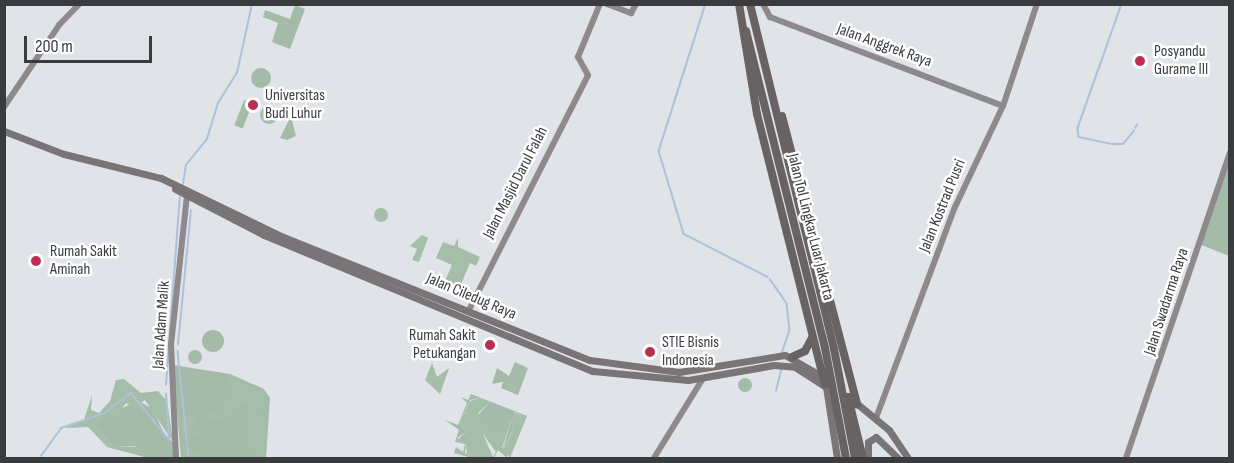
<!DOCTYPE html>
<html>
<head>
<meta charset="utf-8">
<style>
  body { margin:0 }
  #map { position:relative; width:1234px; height:463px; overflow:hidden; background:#e0e3e8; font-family:"Sofia Sans Condensed",sans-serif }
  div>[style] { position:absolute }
  .green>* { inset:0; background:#a5bba9; transform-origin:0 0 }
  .round { border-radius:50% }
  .forest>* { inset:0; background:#a4bea9 }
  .stream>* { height:1.5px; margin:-0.75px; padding:0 0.75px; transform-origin:0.75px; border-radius:0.75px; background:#afc1da }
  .secondary>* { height:6px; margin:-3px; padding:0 3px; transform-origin:3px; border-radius:3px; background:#8e898a }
  .primary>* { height:7px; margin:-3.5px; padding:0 3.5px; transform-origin:3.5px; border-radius:3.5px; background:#797475 }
  .highway>* { height:8px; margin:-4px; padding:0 4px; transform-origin:4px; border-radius:4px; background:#686263 }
  .highway-bridge>* { height:8px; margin:-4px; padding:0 4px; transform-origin:4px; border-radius:4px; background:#686263 }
  .dots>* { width:16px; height:16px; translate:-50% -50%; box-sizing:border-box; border:3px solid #fff; border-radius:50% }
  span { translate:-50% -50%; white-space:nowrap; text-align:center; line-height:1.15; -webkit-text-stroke:5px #fff; paint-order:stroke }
  .street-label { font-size:16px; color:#3a3b3d }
  .poi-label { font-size:16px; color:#3a3b3d }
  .left { translate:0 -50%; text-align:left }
  .right { translate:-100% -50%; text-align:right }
  .frame { position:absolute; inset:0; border:6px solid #3a3b3d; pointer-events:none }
  .scale { position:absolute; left:24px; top:36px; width:128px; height:27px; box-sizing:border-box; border:3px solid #3a3b3d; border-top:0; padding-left:8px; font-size:18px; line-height:21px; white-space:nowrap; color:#3a3b3d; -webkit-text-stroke:4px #fff; paint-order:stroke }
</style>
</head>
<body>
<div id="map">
  <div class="green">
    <div style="clip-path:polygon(295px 5px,305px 9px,290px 49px,272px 42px,278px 23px,263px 17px,265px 10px,290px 19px)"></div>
    <div class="round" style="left:251px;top:68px;width:20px;height:20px"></div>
    <div style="left:244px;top:100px;width:9px;height:27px;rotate:21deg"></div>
    <div class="round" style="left:260px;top:106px;width:18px;height:18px"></div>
    <div style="clip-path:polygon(291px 116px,296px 136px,287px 140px,280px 138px)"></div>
    <div style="clip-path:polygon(1229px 152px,1229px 256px,1199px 244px)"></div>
    <div class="round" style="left:202px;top:330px;width:22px;height:22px"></div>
    <div class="round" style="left:188px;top:350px;width:14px;height:14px"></div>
    <div style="clip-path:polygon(515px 362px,528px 368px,518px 395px,501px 388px,503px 382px,492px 384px,497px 368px,509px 376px)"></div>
    <div style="clip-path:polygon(173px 365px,230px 374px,264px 389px,270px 398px,266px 458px,181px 458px)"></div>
    <div class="round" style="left:738px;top:378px;width:14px;height:14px"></div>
    <div style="clip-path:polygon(471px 394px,527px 416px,510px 458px,523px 416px,514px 412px,513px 418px,499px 422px,499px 435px,490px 433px,478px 415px,489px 403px,479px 398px,470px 400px,460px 423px,466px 432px,457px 438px,466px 442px,465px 453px,472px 458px,454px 453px,456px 447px,463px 452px,465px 444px,455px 442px,459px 430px,445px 420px,458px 425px,467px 403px,461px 397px,468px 400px)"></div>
    <div style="clip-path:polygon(137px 400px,153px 409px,165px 436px,173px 442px,173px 458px,148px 458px,135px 446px,113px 446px,93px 425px)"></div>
    <div style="clip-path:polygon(511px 421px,514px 428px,503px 449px,507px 452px,507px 458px,498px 450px,494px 458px,488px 458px,486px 454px,493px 457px,496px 452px,483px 434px,503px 448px)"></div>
  </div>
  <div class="forest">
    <div class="round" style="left:374px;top:208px;width:14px;height:14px"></div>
    <div style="clip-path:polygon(422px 235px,428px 238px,419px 262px,412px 260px,417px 249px,410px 246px)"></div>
    <div style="clip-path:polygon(458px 238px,458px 247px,480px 257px,476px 266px,470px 263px,459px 289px,444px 283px,452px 265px,436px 258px,443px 242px,454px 246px)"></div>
    <div style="clip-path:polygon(432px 363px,437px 377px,449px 368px,440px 394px,425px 380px)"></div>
    <div style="clip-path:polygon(521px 373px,516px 392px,505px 388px,517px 381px)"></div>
    <div style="clip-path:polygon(229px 377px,266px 394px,266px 412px,257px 413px,268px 423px,265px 458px,255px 458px,249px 451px,246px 404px,240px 404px,227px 421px,202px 418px,202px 411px,223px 414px,226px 393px,233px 390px,232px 384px,224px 387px)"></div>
    <div style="clip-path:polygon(124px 379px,141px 393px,158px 391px,167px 401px,173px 442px,145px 400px,135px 407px,126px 403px,119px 413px,93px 425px,113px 446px,142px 447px,148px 458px,107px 447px,88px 427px,65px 428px,84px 420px,92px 395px,91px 410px,99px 413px,110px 401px,116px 380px)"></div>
    <div style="clip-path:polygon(480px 398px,489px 403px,478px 413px,490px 433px,499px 435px,496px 414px,502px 420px,505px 414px,513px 418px,512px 412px,524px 416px,510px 458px,503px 450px,514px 428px,511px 421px,502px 448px,483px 434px,493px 457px,467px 457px,466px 443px,456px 441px,466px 432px,460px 423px,470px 401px)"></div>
    <div style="clip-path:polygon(192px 414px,197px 423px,186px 430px,201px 433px,187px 440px,180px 427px)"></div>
    <div style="clip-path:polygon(181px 443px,202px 454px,203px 458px,184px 456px)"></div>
  </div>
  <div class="stream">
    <div style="left:706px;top:4px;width:154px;rotate:107.7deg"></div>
    <div style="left:659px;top:151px;width:87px;rotate:73.2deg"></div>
    <div style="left:684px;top:234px;width:94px;rotate:27.1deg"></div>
    <div style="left:1122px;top:4px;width:132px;rotate:109.5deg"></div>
    <div style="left:1078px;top:128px;width:9px;rotate:84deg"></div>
    <div style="left:1079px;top:137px;width:35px;rotate:12deg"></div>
    <div style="left:1113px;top:144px;width:10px"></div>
    <div style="left:1123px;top:144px;width:17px;rotate:-50deg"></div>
    <div style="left:1135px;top:128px;width:4px;rotate:-56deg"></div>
    <div style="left:183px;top:184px;width:19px;rotate:-81deg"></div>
    <div style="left:186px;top:165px;width:33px;rotate:-51deg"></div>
    <div style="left:207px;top:139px;width:38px;rotate:-73deg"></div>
    <div style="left:218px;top:103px;width:36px;rotate:-58deg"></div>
    <div style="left:237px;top:73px;width:71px;rotate:-77.7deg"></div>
    <div style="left:770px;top:279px;width:29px;rotate:55deg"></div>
    <div style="left:787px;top:303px;width:27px;rotate:84deg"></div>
    <div style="left:790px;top:330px;width:23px;rotate:108deg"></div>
    <div style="left:178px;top:345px;width:135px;rotate:-84.5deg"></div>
    <div style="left:178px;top:351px;width:108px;rotate:84.1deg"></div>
    <div style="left:166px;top:385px;width:191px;rotate:-85.8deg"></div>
    <div style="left:776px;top:391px;width:25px;rotate:-76deg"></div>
    <div style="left:41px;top:456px;width:34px;rotate:-54deg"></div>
    <div style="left:61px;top:428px;width:46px;rotate:-18.8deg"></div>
    <div style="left:105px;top:413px;width:33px;rotate:-38deg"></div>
    <div style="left:131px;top:393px;width:60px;rotate:50.4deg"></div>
    <div style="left:169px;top:439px;width:45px;rotate:-93.8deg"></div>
  </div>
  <div class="secondary">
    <div style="left:607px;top:4px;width:26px;rotate:21deg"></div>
    <div style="left:631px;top:13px;width:10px;rotate:-61deg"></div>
    <div style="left:763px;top:4px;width:15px;rotate:62deg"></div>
    <div style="left:770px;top:17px;width:249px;rotate:20.9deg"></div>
    <div style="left:4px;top:107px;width:99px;rotate:-56.1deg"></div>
    <div style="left:59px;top:25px;width:29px;rotate:-46deg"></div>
    <div style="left:469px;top:310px;width:263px;rotate:-63.1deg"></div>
    <div style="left:588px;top:75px;width:21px;rotate:-119deg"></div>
    <div style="left:578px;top:57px;width:57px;rotate:-67.5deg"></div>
    <div style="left:876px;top:418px;width:225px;rotate:-69.5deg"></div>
    <div style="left:955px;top:207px;width:112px;rotate:-64.6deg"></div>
    <div style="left:1003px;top:106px;width:108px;rotate:-71.6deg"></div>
    <div style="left:176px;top:458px;width:113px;rotate:-92.5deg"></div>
    <div style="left:171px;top:345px;width:151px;rotate:-83.9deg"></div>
    <div style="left:654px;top:458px;width:92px;rotate:-58.4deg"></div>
    <div style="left:1126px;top:458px;width:323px;rotate:-71.2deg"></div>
  </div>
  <div class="primary">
    <div style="left:4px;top:131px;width:64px;rotate:21deg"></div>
    <div style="left:64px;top:154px;width:100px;rotate:13.9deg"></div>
    <div style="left:161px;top:178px;width:133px;rotate:25.8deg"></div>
    <div style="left:281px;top:236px;width:333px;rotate:21.9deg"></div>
    <div style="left:590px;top:360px;width:90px;rotate:7.7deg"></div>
    <div style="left:679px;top:372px;width:107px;rotate:-9.1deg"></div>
    <div style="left:785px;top:355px;width:44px;rotate:30.1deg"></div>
    <div style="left:175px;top:189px;width:100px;rotate:27.3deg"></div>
    <div style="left:264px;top:235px;width:356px;rotate:22.5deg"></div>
    <div style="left:593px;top:371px;width:95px;rotate:5.4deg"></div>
    <div style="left:688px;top:380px;width:87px;rotate:-9.9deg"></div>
    <div style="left:774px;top:365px;width:21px;rotate:5deg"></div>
    <div style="left:795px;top:367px;width:37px;rotate:33deg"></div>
    <div style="left:826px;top:387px;width:72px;rotate:81.2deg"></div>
    <div style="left:855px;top:402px;width:44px;rotate:39.5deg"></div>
    <div style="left:889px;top:430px;width:34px;rotate:56deg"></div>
    <div style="left:868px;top:458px;width:16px;rotate:-90deg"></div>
    <div style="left:868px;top:442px;width:9px;rotate:-32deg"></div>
    <div style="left:876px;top:437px;width:30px;rotate:44deg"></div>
  </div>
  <div class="highway">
    <div style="left:739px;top:4px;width:111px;rotate:80.7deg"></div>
    <div style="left:757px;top:114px;width:279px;rotate:75.9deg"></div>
    <div style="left:750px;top:4px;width:355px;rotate:76.3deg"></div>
    <div style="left:746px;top:31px;width:327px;rotate:76deg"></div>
    <div style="left:782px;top:116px;width:298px;rotate:75.4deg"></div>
    <div style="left:792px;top:357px;width:14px;rotate:-25deg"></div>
    <div style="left:805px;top:351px;width:15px;rotate:-62deg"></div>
    <div style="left:848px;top:397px;width:63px;rotate:76.2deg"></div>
  </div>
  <div class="highway-bridge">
    <div style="left:825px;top:348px;width:112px;rotate:79.2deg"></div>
    <div style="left:834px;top:349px;width:111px;rotate:79.1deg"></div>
  </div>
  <div class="dots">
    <div style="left:1140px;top:61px;background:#bd2d4f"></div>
    <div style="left:253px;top:105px;background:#bd2d4f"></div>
    <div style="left:36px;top:261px;background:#bd2d4f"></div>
    <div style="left:490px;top:345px;background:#bd2d4f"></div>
    <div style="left:650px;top:352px;background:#bd2d4f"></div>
  </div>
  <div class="street-label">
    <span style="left:884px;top:46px;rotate:20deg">Jalan Anggrek Raya</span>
    <span style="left:516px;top:183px;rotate:-63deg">Jalan Masjid Darul Falah</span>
    <span style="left:943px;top:206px;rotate:-68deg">Jalan Kostrad Pusri</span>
    <span style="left:810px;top:227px;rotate:76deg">Jalan Tol Lingkar Luar Jakarta</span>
    <span style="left:471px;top:297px;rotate:23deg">Jalan Ciledug Raya</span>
    <span style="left:1167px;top:302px;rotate:-72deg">Jalan Swadarma Raya</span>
    <span style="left:162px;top:325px;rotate:-86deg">Jalan Adam Malik</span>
  </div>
  <div class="poi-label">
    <span class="left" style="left:1154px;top:61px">Posyandu<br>Gurame III</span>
    <span class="left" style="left:265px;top:105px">Universitas<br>Budi Luhur</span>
    <span class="left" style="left:50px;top:261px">Rumah Sakit<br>Aminah</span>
    <span class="right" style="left:476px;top:345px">Rumah Sakit<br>Petukangan</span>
    <span class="left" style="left:662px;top:352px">STIE Bisnis<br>Indonesia</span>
  </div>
  <div class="frame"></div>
  <div class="scale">200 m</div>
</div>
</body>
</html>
